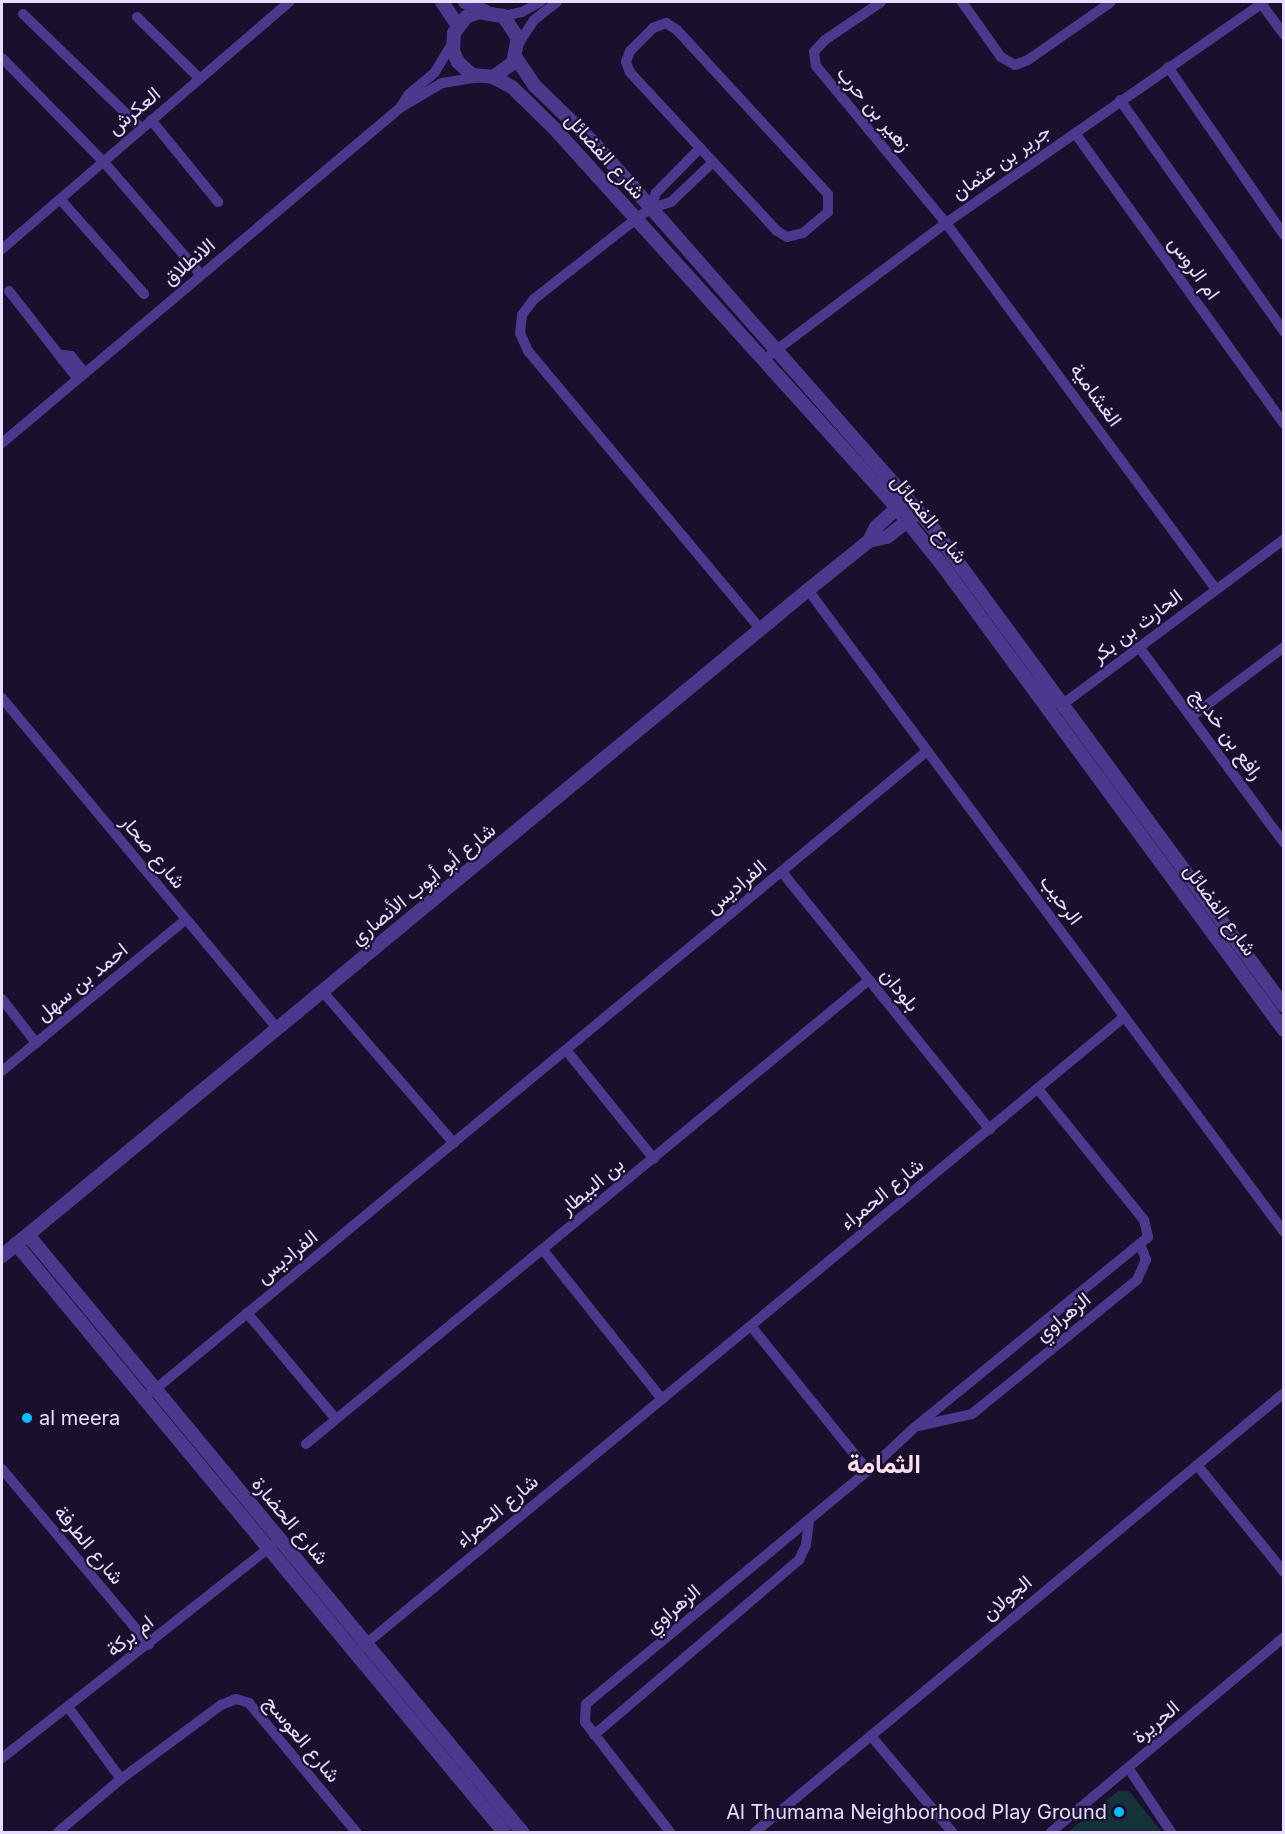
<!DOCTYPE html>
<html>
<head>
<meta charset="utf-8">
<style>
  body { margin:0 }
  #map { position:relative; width:1285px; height:1834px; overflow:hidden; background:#1a102d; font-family:Inter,Vazirmatn,sans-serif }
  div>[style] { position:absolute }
  .green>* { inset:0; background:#133338 }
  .minor>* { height:10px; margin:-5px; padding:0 5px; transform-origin:5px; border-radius:5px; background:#4b398e }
  .tertiary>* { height:14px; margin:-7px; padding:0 7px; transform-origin:7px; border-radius:7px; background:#4b398e }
  .dots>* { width:16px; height:16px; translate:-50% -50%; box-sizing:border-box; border:3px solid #1a102d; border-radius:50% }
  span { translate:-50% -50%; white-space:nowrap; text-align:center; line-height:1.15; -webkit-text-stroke:4.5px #1a102d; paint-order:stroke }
  .street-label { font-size:20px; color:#e6ddff }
  .poi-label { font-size:20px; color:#e6ddff }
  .left { translate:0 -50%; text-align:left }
  .right { translate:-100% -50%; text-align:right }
  .district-label { font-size:26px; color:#ffdfee; font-weight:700 }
  .frame { position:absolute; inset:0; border:3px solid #e6ddff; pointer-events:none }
</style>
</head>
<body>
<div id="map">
  <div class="green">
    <div style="clip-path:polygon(1118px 1791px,1129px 1791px,1162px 1832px,1068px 1832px)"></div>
  </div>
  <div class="minor">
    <div style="left:881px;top:2px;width:68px;rotate:145.8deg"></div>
    <div style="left:825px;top:40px;width:16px;rotate:133deg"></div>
    <div style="left:814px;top:52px;width:14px;rotate:82deg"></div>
    <div style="left:816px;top:66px;width:204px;rotate:50.4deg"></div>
    <div style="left:946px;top:223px;width:455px;rotate:53.6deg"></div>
    <div style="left:962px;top:2px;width:67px;rotate:54.7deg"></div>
    <div style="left:1001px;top:57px;width:16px;rotate:30deg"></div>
    <div style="left:1015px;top:65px;width:14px;rotate:-21deg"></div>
    <div style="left:1028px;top:60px;width:101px;rotate:-34.9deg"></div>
    <div style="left:1261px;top:3px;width:39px;rotate:54deg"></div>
    <div style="left:23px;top:14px;width:164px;rotate:44deg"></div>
    <div style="left:503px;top:16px;width:19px;rotate:-12deg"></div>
    <div style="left:522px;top:12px;width:21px;rotate:-29deg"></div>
    <div style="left:137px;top:17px;width:88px;rotate:44.5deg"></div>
    <div style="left:666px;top:23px;width:13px;rotate:32deg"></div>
    <div style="left:677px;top:30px;width:223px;rotate:47.4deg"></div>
    <div style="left:828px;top:194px;width:18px;rotate:90deg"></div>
    <div style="left:828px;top:212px;width:33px;rotate:140deg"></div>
    <div style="left:803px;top:233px;width:16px;rotate:166deg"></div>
    <div style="left:787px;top:237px;width:12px;rotate:-149deg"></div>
    <div style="left:777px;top:231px;width:217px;rotate:-132.8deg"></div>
    <div style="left:630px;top:72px;width:11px;rotate:-112deg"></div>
    <div style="left:626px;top:62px;width:12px;rotate:-70deg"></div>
    <div style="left:630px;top:51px;width:33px;rotate:-45deg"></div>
    <div style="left:653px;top:28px;width:14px;rotate:-21deg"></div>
    <div style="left:519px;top:43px;width:27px;rotate:-57deg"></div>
    <div style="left:534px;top:20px;width:29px;rotate:-38deg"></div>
    <div style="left:2px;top:58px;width:144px;rotate:45.6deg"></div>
    <div style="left:103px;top:161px;width:150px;rotate:49.3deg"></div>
    <div style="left:1168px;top:67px;width:204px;rotate:55.4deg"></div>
    <div style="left:1120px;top:100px;width:284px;rotate:54.7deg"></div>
    <div style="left:400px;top:108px;width:49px;rotate:-30.8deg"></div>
    <div style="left:442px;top:83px;width:36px;rotate:-9deg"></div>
    <div style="left:151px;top:120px;width:106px;rotate:50.7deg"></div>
    <div style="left:1075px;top:133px;width:358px;rotate:54.3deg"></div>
    <div style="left:713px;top:162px;width:58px;rotate:136.4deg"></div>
    <div style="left:671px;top:202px;width:21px;rotate:163deg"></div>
    <div style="left:651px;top:208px;width:19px;rotate:144deg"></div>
    <div style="left:636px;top:219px;width:130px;rotate:141.9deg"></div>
    <div style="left:534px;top:299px;width:20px;rotate:127deg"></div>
    <div style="left:522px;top:315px;width:18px;rotate:96deg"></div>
    <div style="left:520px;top:333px;width:20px;rotate:66deg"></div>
    <div style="left:528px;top:351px;width:363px;rotate:50.1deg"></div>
    <div style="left:60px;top:199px;width:127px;rotate:48.5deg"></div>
    <div style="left:651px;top:208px;width:16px;rotate:-72deg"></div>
    <div style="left:656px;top:193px;width:63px;rotate:-45.6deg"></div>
    <div style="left:2px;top:249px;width:379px;rotate:-40.7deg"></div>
    <div style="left:9px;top:291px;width:110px;rotate:52deg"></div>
    <div style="left:771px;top:354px;width:219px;rotate:-36.8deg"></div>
    <div style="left:946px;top:223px;width:387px;rotate:-34.8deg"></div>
    <div style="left:63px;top:355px;width:8px;rotate:7deg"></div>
    <div style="left:71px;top:356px;width:21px;rotate:51deg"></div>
    <div style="left:2px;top:443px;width:520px;rotate:-40.09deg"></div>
    <div style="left:400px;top:108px;width:15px;rotate:-58deg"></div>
    <div style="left:408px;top:95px;width:35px;rotate:-40deg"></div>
    <div style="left:435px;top:72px;width:33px;rotate:-59deg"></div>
    <div style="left:808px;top:590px;width:799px;rotate:53.45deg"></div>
    <div style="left:1139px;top:647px;width:244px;rotate:53.5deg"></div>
    <div style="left:1037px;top:682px;width:24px;rotate:54deg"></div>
    <div style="left:1051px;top:701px;width:12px;rotate:14deg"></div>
    <div style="left:1063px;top:704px;width:276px;rotate:-36.7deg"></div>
    <div style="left:2px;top:698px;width:430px;rotate:50.2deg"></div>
    <div style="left:1192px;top:716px;width:115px;rotate:-36.9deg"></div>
    <div style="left:782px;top:872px;width:331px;rotate:51.1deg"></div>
    <div style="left:323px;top:992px;width:200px;rotate:49.1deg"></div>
    <div style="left:2px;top:999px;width:56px;rotate:52.3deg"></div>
    <div style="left:566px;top:1050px;width:140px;rotate:51.1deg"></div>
    <div style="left:2px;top:1071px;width:237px;rotate:-39.5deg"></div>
    <div style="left:543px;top:1250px;width:191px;rotate:51.4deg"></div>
    <div style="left:247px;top:1313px;width:138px;rotate:50deg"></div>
    <div style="left:751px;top:1326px;width:186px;rotate:51.1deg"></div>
    <div style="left:152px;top:1392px;width:1006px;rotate:-39.59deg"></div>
    <div style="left:918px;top:1426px;width:55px;rotate:-12.5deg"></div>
    <div style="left:972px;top:1414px;width:213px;rotate:-39.1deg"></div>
    <div style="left:1137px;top:1280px;width:22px;rotate:-66deg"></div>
    <div style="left:1146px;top:1260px;width:15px;rotate:-110deg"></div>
    <div style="left:306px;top:1444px;width:730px;rotate:-39.49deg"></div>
    <div style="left:1197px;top:1465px;width:138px;rotate:50.9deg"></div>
    <div style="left:2px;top:1469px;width:229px;rotate:50deg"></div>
    <div style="left:362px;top:1647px;width:989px;rotate:-39.58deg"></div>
    <div style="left:68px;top:1707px;width:89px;rotate:53.6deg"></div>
    <div style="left:594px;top:1735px;width:270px;rotate:-40.5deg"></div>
    <div style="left:799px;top:1560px;width:17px;rotate:-65deg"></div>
    <div style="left:806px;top:1545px;width:25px;rotate:-83deg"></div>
    <div style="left:871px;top:1736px;width:126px;rotate:49.8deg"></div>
    <div style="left:2px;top:1758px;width:345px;rotate:-38.2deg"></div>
    <div style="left:1129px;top:1769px;width:76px;rotate:56.3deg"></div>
    <div style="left:58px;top:1832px;width:82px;rotate:-40.1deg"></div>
    <div style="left:121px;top:1779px;width:124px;rotate:-36.5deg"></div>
    <div style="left:221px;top:1705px;width:16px;rotate:-22deg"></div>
    <div style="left:236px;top:1699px;width:14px;rotate:17deg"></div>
    <div style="left:249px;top:1703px;width:168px;rotate:50.3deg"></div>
    <div style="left:670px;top:1832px;width:139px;rotate:-127.7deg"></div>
    <div style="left:585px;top:1722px;width:18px;rotate:-87deg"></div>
    <div style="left:586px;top:1704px;width:366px;rotate:-39.6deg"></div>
    <div style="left:868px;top:1471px;width:64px;rotate:-43.1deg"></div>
    <div style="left:915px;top:1427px;width:301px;rotate:-39.2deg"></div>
    <div style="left:1148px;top:1237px;width:17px;rotate:-103deg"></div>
    <div style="left:1144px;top:1220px;width:169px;rotate:-129deg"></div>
    <div style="left:755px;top:1832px;width:687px;rotate:-39.69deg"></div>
    <div style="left:1051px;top:1832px;width:304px;rotate:-39.9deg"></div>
  </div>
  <div class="tertiary">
    <div style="left:442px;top:2px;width:29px;rotate:56deg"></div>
    <div style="left:465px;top:2px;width:21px;rotate:25deg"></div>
    <div style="left:516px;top:58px;width:34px;rotate:56deg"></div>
    <div style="left:535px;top:86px;width:81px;rotate:44deg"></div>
    <div style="left:593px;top:142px;width:513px;rotate:48.64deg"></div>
    <div style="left:932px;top:527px;width:594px;rotate:53.69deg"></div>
    <div style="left:493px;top:77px;width:24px;rotate:-35deg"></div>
    <div style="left:513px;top:63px;width:25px;rotate:-79deg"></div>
    <div style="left:518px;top:38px;width:27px;rotate:-124deg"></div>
    <div style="left:503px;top:16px;width:24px;rotate:-171deg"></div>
    <div style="left:479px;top:12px;width:14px;rotate:159deg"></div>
    <div style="left:466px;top:17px;width:20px;rotate:127deg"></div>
    <div style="left:454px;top:33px;width:18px;rotate:93deg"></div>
    <div style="left:453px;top:51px;width:12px;rotate:66deg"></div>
    <div style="left:458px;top:62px;width:19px;rotate:43deg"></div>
    <div style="left:472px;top:75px;width:21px;rotate:5deg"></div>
    <div style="left:493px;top:77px;width:21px;rotate:28deg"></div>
    <div style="left:512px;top:87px;width:59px;rotate:44.3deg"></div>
    <div style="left:554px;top:128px;width:495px;rotate:47.9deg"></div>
    <div style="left:886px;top:495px;width:91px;rotate:51.2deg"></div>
    <div style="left:943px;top:566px;width:576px;rotate:53.69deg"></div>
    <div style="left:869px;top:541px;width:16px;rotate:-63deg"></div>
    <div style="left:876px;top:527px;width:36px;rotate:-42deg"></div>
    <div style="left:28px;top:1235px;width:775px;rotate:50.39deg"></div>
    <div style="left:16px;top:1244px;width:764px;rotate:50.31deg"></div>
    <div style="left:2px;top:1256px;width:1046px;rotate:-39.57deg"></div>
    <div style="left:808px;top:590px;width:78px;rotate:-38.8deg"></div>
    <div style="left:869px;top:541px;width:18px;rotate:-13deg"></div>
    <div style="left:887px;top:537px;width:34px;rotate:-38deg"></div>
  </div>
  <div class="dots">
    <div style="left:27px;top:1418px;background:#09bdff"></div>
    <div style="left:1119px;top:1812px;background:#09bdff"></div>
  </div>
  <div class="street-label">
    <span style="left:874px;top:109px;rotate:50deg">زهير بن حرب</span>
    <span style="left:134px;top:111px;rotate:-40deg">العكرش</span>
    <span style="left:605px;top:156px;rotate:48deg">شارع الفضائل</span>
    <span style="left:1001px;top:162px;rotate:-35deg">جرير بن عثمان</span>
    <span style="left:189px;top:262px;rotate:-40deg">الانطلاق</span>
    <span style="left:1194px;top:268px;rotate:54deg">ام الروس</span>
    <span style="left:1096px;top:395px;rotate:54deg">الغشامية</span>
    <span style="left:929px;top:519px;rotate:51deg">شارع الفضائل</span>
    <span style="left:1137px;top:626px;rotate:-37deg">الحارث بن بكر</span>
    <span style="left:1227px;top:734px;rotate:54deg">رافع بن خديج</span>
    <span style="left:153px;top:852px;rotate:50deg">شارع صحار</span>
    <span style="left:423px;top:884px;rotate:-39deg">شارع أبو أيوب الأنصاري</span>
    <span style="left:736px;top:887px;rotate:-40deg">الفراديس</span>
    <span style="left:1061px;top:900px;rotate:53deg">الرحيب</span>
    <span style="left:1220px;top:910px;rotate:54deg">شارع الفضائل</span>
    <span style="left:82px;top:982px;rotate:-39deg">احمد بن سهل</span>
    <span style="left:900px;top:990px;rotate:51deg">بلودان</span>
    <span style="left:592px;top:1186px;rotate:-40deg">بن البيطار</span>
    <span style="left:882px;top:1194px;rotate:-39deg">شارع الحمراء</span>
    <span style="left:287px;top:1257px;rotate:-39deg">الفراديس</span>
    <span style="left:1063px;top:1317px;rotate:-39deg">الزهراوي</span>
    <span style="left:497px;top:1511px;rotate:-40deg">شارع الحمراء</span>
    <span style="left:290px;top:1521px;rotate:50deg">شارع الحضارة</span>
    <span style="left:89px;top:1545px;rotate:50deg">شارع الطرفة</span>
    <span style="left:1007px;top:1598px;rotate:-40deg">الجولان</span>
    <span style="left:673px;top:1609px;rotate:-40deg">الزهراوي</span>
    <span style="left:130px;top:1636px;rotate:-38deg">ام بركة</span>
    <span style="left:1156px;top:1722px;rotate:-40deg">الحريرة</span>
    <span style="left:302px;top:1739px;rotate:50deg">شارع العوسج</span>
  </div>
  <div class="poi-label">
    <span class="left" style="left:39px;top:1418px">al meera</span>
    <span class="right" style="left:1107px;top:1812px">Al Thumama Neighborhood Play Ground</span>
  </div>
  <div class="district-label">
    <span style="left:884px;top:1464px">الثمامة</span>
  </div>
  <div class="frame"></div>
</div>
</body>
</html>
